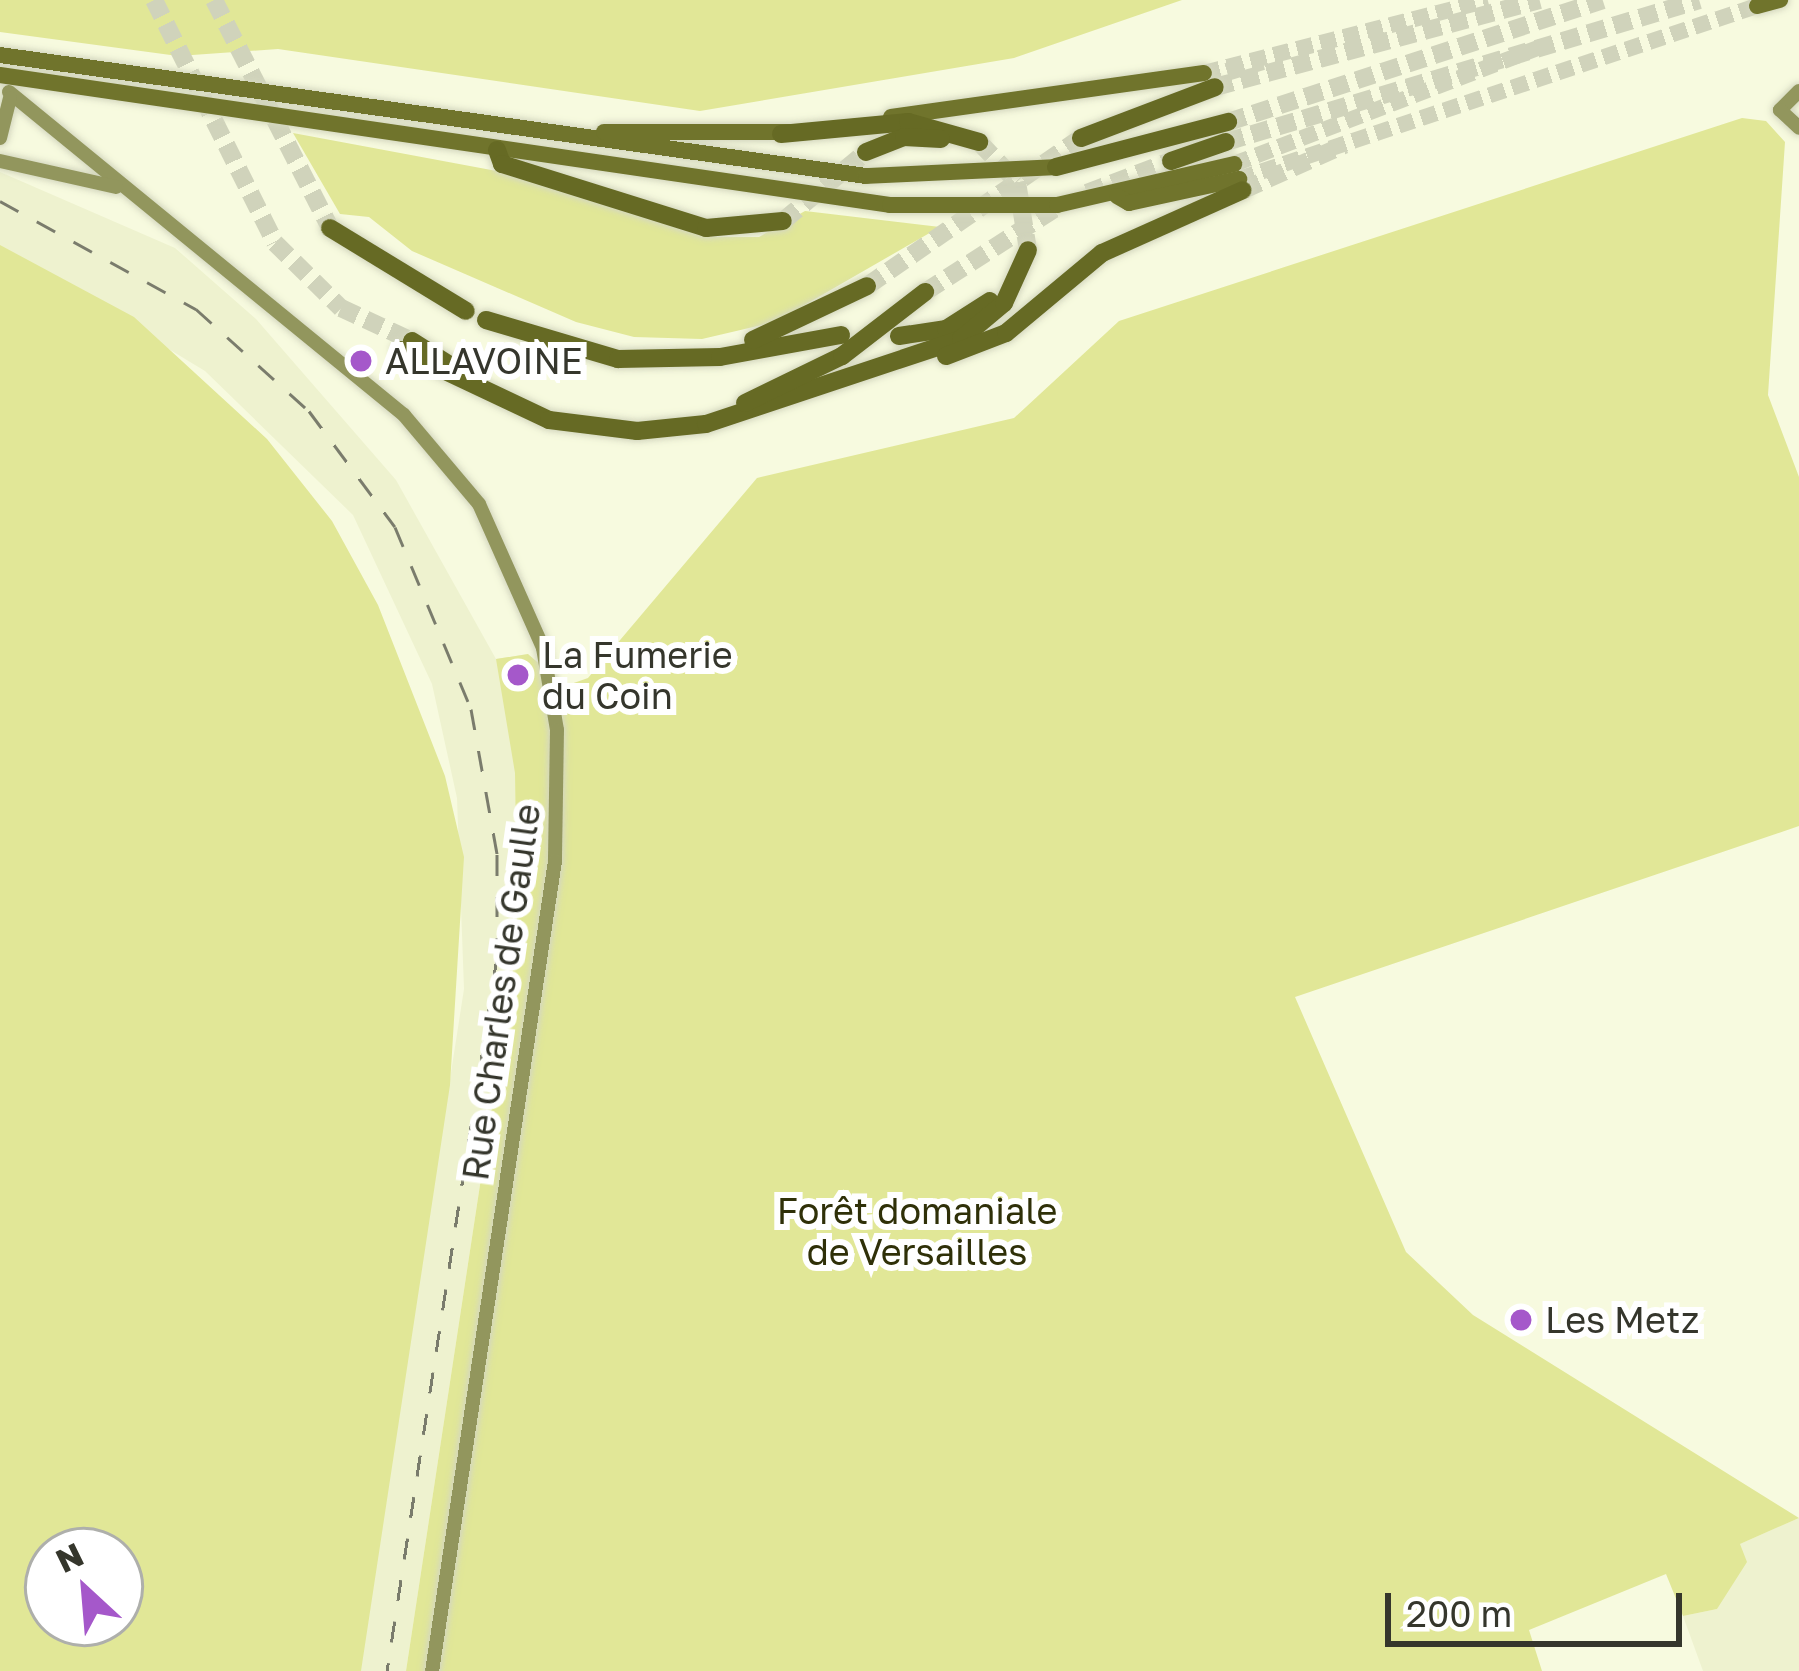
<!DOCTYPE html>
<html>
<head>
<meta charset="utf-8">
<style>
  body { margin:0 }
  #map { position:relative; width:1799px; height:1671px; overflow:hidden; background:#f7fadf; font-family:"Golos Text",sans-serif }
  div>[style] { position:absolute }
  .built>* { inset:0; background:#eef2cf }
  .green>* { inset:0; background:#e1e797 }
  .trunk-tunnel>* { height:16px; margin-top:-8px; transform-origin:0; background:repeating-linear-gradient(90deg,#d0d3bb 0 16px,transparent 0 24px) }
  .motorway-tunnel>* { height:18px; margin-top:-9px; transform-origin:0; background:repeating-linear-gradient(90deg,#d0d3bb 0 18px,transparent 0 27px) }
  .roads { filter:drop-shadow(0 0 3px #d4d7bf) drop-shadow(0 0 3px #d4d7bf) }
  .secondary>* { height:14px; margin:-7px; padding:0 7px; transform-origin:7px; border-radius:7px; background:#92965d }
  .trunk>* { height:16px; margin:-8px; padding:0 8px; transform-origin:8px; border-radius:8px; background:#70742c }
  .motorway>* { height:18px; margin:-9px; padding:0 9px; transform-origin:9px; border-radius:9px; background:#666a24 }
  .rail>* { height:3px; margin-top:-1.5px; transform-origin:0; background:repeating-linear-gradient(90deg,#7a7c6c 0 21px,transparent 0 42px) }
  .dots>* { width:33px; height:33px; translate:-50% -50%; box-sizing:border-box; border:6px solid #fff; border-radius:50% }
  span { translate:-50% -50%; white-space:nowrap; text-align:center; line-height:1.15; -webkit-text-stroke:12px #fff; paint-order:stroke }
  .poi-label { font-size:36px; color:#35362c }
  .left { translate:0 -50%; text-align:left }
  .street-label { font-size:36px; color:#35362c }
  .park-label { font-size:36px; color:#2f3008 }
  .north { position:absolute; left:24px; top:1527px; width:120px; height:120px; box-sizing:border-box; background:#fff; border:3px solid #aeafab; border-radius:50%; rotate:334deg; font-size:33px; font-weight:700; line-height:48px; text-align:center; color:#35362c }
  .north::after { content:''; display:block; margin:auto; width:42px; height:54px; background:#a558ca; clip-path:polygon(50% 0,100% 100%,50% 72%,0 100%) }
  .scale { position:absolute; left:1385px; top:1593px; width:297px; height:54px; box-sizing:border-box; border:6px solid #35362c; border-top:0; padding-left:15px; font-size:36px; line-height:42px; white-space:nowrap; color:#35362c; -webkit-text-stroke:9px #fff; paint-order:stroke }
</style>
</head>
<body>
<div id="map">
  <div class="built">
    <div style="clip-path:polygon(0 172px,175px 248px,256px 319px,396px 480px,496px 659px,528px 654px,541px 718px,515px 774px,517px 942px,406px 1671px,358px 1671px,464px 989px,457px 798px,432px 684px,353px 515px,205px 371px,0 247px)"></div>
    <div style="clip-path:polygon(1799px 1518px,1799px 1671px,1703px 1671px,1683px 1616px,1717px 1609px,1740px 1544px)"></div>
  </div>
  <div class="green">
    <div style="clip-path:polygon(0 0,1182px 0,1014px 58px,700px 111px,278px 49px,178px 56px,0 32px)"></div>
    <div style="clip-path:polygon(1742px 118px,1766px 121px,1785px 142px,1768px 395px,1799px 477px,1799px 826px,1295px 997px,1406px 1252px,1473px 1315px,1799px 1518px,1740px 1544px,1747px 1562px,1717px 1609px,1683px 1616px,1666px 1574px,1529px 1630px,1542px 1671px,406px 1671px,517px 942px,515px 773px,496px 659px,528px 654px,565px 686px,588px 678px,757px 478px,1014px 418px,1119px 321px)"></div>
    <div style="clip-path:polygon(293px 133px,561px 183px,714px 237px,759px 237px,805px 211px,940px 227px,775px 322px,702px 339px,634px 337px,576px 322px,412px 251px,369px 217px,340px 214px)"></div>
    <div style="clip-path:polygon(evenodd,0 245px,134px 317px,267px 439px,332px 521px,378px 605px,445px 776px,464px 857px,450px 1085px,361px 1671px,0 1671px,0 245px,48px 1551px,120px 1551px,120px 1623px,48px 1623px,48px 1551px)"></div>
  </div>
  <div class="trunk-tunnel">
    <div style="left:1204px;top:73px;width:293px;rotate:-14.4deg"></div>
    <div style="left:1234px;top:164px;width:334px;rotate:-20.9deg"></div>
    <div style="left:1239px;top:179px;width:546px;rotate:-18.47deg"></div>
  </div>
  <div class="motorway-tunnel">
    <div style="left:154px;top:0;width:271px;rotate:63.5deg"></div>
    <div style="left:275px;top:243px;width:93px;rotate:44.6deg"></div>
    <div style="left:341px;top:308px;width:78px;rotate:24.9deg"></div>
    <div style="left:214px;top:0;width:256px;rotate:63deg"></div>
    <div style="left:1227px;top:72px;width:37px;rotate:-17deg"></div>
    <div style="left:1215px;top:87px;width:336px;rotate:-15deg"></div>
    <div style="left:1228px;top:122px;width:394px;rotate:-18deg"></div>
    <div style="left:979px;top:142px;width:55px;rotate:46.5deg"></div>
    <div style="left:1017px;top:182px;width:69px;rotate:80.8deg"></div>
    <div style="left:1226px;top:142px;width:494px;rotate:-16.7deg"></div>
    <div style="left:1243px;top:190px;width:111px;rotate:-24deg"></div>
    <div style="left:1087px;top:193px;width:90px;rotate:-20.9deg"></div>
    <div style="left:783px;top:221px;width:108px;rotate:-39.7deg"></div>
    <div style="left:867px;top:286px;width:260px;rotate:-34.7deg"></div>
    <div style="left:925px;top:292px;width:163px;rotate:-32.7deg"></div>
  </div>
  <div class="roads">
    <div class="secondary">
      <div style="left:1799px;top:91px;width:27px;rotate:135deg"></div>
      <div style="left:1780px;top:110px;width:26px;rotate:43deg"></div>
      <div style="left:9px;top:92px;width:510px;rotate:39.27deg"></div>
      <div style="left:404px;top:415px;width:116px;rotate:49.9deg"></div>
      <div style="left:479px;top:504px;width:158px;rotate:66deg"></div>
      <div style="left:543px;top:648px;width:83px;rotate:80.3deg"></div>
      <div style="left:557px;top:730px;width:131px;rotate:90.9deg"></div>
      <div style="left:555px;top:861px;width:819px;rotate:98.63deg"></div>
      <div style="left:0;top:138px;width:41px;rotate:-76deg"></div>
      <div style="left:0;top:161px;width:119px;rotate:12.6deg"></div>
    </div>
    <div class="trunk">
      <div style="left:1757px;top:6px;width:24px;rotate:-15deg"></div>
      <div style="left:0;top:55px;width:874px;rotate:7.95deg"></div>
      <div style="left:866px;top:176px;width:190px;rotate:-2.7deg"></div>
      <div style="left:0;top:75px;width:899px;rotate:8.31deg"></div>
      <div style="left:890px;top:205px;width:167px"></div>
      <div style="left:1057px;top:205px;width:182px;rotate:-13deg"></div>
      <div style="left:891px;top:117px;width:316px;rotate:-8deg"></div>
      <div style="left:604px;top:132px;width:190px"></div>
      <div style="left:1117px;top:196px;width:14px;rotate:30deg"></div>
      <div style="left:1129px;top:203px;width:113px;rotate:-12.3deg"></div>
    </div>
    <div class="motorway">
      <div style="left:781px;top:134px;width:128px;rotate:-5.4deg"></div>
      <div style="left:908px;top:122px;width:74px;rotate:15.7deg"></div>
      <div style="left:1081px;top:138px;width:143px;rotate:-20.8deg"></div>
      <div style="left:497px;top:150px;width:15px;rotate:70deg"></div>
      <div style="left:502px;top:164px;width:214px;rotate:17.4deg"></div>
      <div style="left:706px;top:228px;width:77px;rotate:-5.2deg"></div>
      <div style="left:866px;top:152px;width:41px;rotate:-21.5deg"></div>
      <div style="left:904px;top:137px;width:37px;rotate:3deg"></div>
      <div style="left:1171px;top:161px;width:58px;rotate:-19.1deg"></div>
      <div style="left:1056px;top:167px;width:178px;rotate:-14.7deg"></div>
      <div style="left:330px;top:228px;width:159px;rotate:31.4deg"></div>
      <div style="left:486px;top:320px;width:138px;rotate:16.5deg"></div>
      <div style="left:618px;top:359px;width:102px;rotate:-1.1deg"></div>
      <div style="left:720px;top:357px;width:123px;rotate:-10.3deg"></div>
      <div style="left:899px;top:336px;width:48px;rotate:-8.5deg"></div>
      <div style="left:946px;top:329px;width:52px;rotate:-32.5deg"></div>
      <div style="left:753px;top:340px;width:126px;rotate:-25.3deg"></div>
      <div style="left:412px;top:341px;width:49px;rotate:32.4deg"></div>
      <div style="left:401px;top:350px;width:164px;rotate:25.3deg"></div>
      <div style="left:549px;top:420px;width:89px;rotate:7.1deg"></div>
      <div style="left:637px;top:431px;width:69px;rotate:-5.8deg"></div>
      <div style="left:706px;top:424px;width:269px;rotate:-18.4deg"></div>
      <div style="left:961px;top:339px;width:56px;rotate:-39.9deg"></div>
      <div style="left:1004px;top:303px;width:58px;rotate:-65.6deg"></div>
      <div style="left:946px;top:356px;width:64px;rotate:-21deg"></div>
      <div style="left:1006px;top:333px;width:125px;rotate:-39.8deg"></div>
      <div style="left:1102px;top:253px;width:154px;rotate:-24.1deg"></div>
      <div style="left:745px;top:403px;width:108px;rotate:-25.9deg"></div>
      <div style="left:842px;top:356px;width:105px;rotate:-37.6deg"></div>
    </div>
  </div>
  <div class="rail">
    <div style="left:0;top:201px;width:224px;rotate:28.9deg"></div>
    <div style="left:196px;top:309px;width:152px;rotate:42.1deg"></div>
    <div style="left:309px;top:411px;width:144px;rotate:53.4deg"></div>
    <div style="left:395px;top:527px;width:197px;rotate:67.3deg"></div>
    <div style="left:471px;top:709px;width:147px;rotate:79.8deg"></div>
    <div style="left:497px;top:854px;width:103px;rotate:90deg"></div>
    <div style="left:497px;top:957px;width:722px;rotate:98.76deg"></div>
  </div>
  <div class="dots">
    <div style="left:361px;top:361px;background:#a558ca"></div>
    <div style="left:518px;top:675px;background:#a558ca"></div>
    <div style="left:1521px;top:1320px;background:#a558ca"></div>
  </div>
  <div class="poi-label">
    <span class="left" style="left:385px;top:361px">ALLAVOINE</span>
    <span class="left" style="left:542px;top:675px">La Fumerie<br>du Coin</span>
    <span class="left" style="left:1545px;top:1320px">Les Metz</span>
  </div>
  <div class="street-label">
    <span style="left:501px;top:992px;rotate:-82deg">Rue Charles de Gaulle</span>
  </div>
  <div class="park-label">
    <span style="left:917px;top:1231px">Forêt domaniale<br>de Versailles</span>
  </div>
  <div class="north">N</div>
  <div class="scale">200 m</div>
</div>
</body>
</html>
